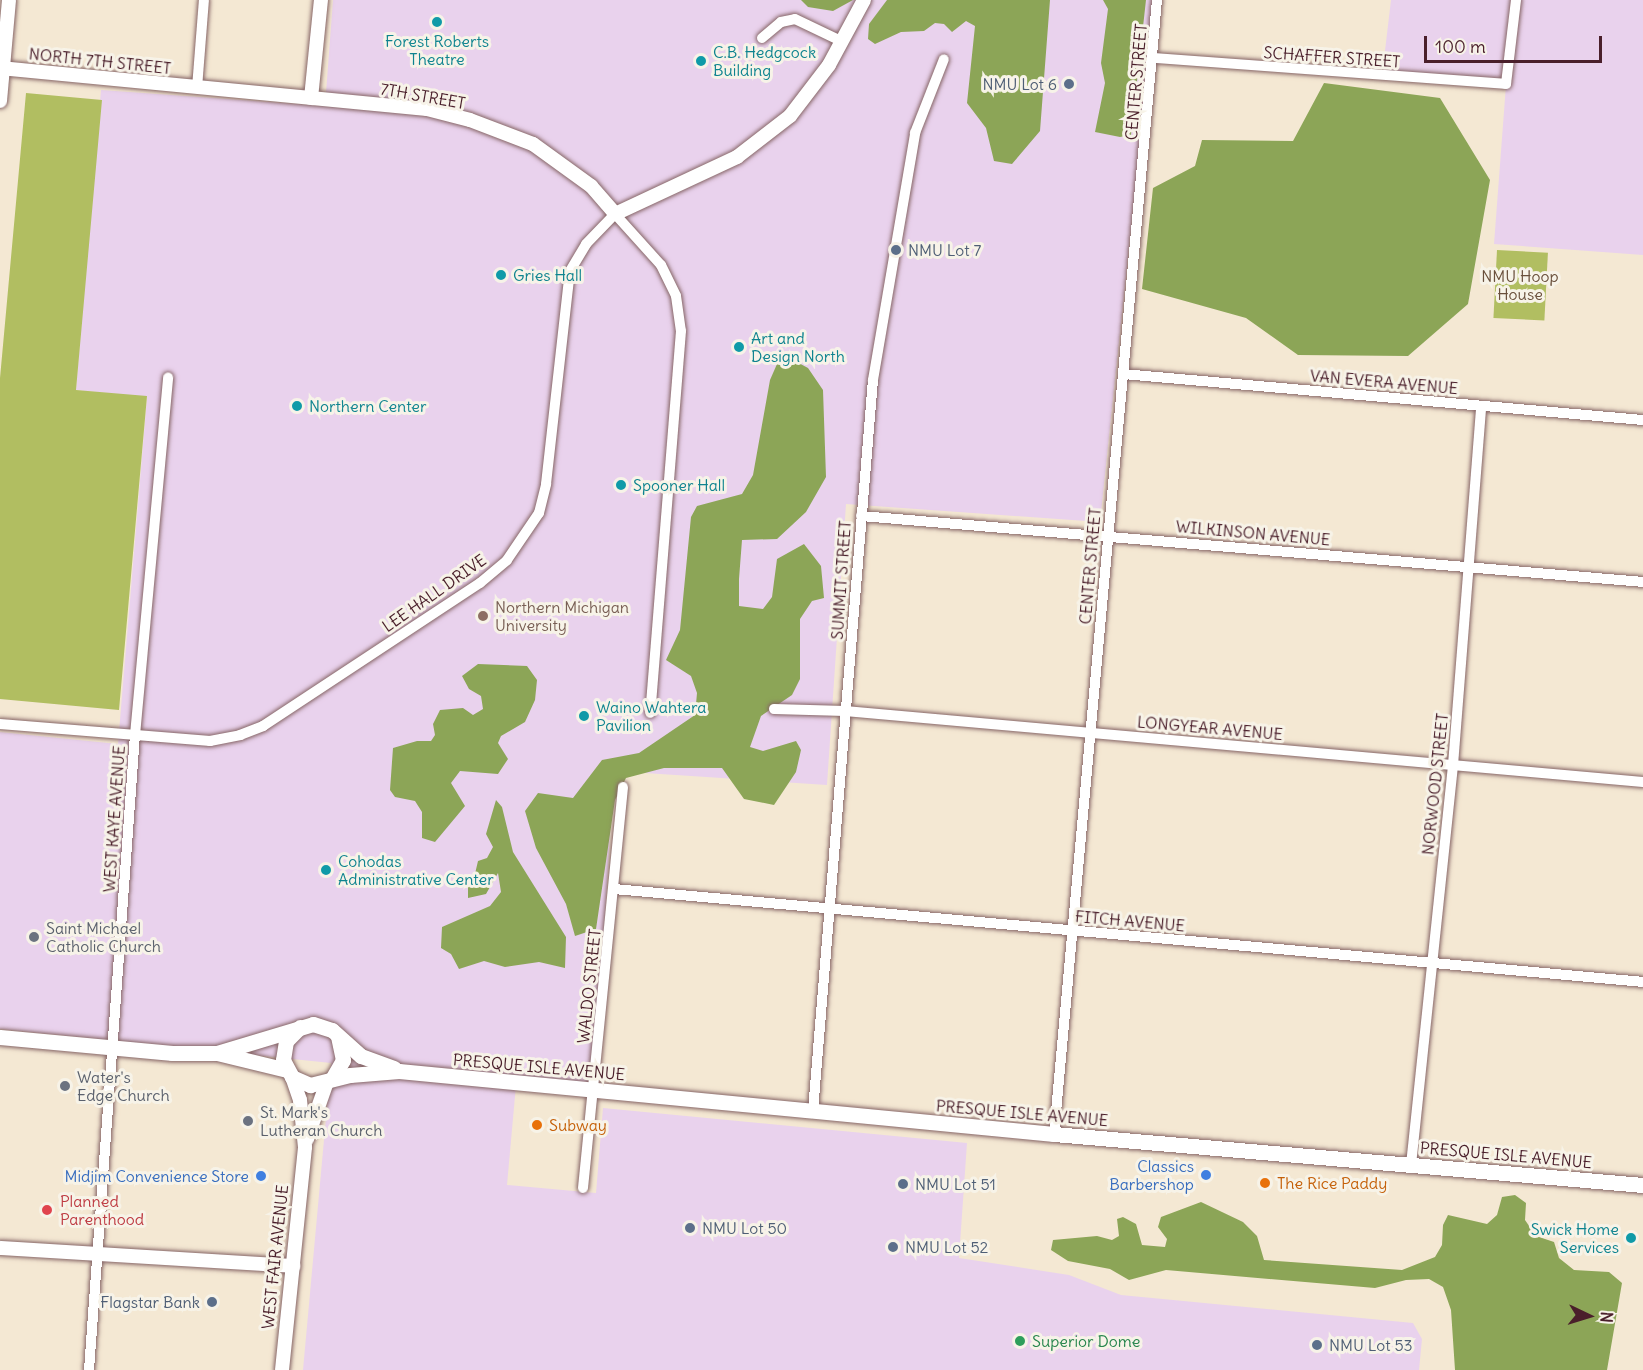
<!DOCTYPE html>
<html>
<head>
<meta charset="utf-8">
<style>
  body { margin:0 }
  #map { position:relative; width:1643px; height:1370px; overflow:hidden; background:#f4e8d3; font-family:Delius,sans-serif }
  div>[style] { position:absolute }
  .built>* { inset:0; background:#e9d2ed }
  .green>* { inset:0; background:#b1be61; transform-origin:0 0 }
  .forest>* { inset:0; background:#8ca557 }
  .roads { filter:drop-shadow(0 0 2px #866566) drop-shadow(0 0 2px #866566) }
  .minor>* { height:10px; margin:-5px; padding:0 5px; transform-origin:5px; border-radius:5px; background:#fff }
  .tertiary>* { height:14px; margin:-7px; padding:0 7px; transform-origin:7px; border-radius:7px; background:#fff }
  .secondary>* { height:15px; margin:-7.5px; padding:0 7.5px; transform-origin:7.5px; border-radius:7.5px; background:#fff }
  .dots>* { width:16px; height:16px; translate:-50% -50%; box-sizing:border-box; border:3px solid #f7f3e8; border-radius:50% }
  span { translate:-50% -50%; white-space:nowrap; text-align:center; line-height:1.15; -webkit-text-stroke:6px #f7f3e8; paint-order:stroke }
  .culture-label { font-size:16px; color:#0d838f }
  .left { translate:0 -50%; text-align:left }
  .right { translate:-100% -50%; text-align:right }
  .street-label { font-size:16px; color:#4a1f2b }
  .service-label { font-size:16px; color:#4e5e75 }
  .park-label { font-size:16px; color:#694f3b }
  .education-label { font-size:16px; color:#785e54 }
  .worship-label { font-size:16px; color:#5b616d }
  .food-label { font-size:16px; color:#c56008 }
  .shop-label { font-size:16px; color:#366cbe }
  .health-label { font-size:16px; color:#be3a42 }
  .leisure-label { font-size:16px; color:#27864d }
  .north { position:absolute; left:1559px; top:1286px; width:60px; height:60px; -webkit-text-stroke:4px #f7f3e8; paint-order:stroke; rotate:94deg; font-size:16px; font-weight:700; line-height:24px; text-align:center; color:#4a1f2b }
  .north::after { content:''; display:block; margin:auto; width:21px; height:27px; background:#4a1f2b; clip-path:polygon(50% 0,100% 100%,50% 72%,0 100%) }
  .scale { position:absolute; left:1424px; top:36px; width:178px; height:27px; box-sizing:border-box; border:3px solid #4a1f2b; border-top:0; padding-left:8px; font-size:18px; line-height:21px; white-space:nowrap; color:#4a1f2b; -webkit-text-stroke:4px #f7f3e8; paint-order:stroke }
</style>
</head>
<body>
<div id="map">
  <div class="built">
    <div style="clip-path:polygon(333px 0,1155px 0,1100px 522px,846px 504px,827px 785px,614px 771px,594px 1090px,516px 1085px,507px 1185px,596px 1193px,603px 1108px,967px 1143px,959px 1258px,1069px 1275px,1121px 1295px,1413px 1323px,1422px 1339px,1419px 1370px,303px 1370px,331px 1063px,0 1029px,0 732px,118px 744px,147px 397px,76px 390px,101px 90px,325px 106px)"></div>
    <div style="clip-path:polygon(1391px 0,1643px 0,1643px 255px,1494px 244px,1506px 85px,1382px 76px)"></div>
  </div>
  <div class="green">
    <div style="clip-path:polygon(26px 93px,102px 100px,76px 390px,147px 396px,119px 710px,0 699px,0 378px)"></div>
    <div style="left:1497px;top:250px;width:51px;height:68px;rotate:3deg"></div>
  </div>
  <div class="forest">
    <div style="clip-path:polygon(801px 0,853px 0,833px 11px,808px 7px)"></div>
    <div style="clip-path:polygon(887px 0,1050px 0,1040px 131px,1012px 164px,994px 161px,986px 128px,967px 103px,975px 26px,966px 21px,952px 32px,944px 24px,935px 23px,924px 31px,901px 32px,875px 44px,868px 39px,869px 24px)"></div>
    <div style="clip-path:polygon(1103px 0,1146px 0,1131px 135px,1120px 137px,1095px 132px,1105px 83px,1101px 63px,1108px 9px)"></div>
    <div style="clip-path:polygon(1324px 83px,1440px 98px,1490px 180px,1468px 304px,1408px 356px,1298px 355px,1246px 318px,1142px 289px,1153px 188px,1195px 166px,1202px 140px,1293px 141px)"></div>
    <div style="clip-path:polygon(795px 361px,808px 368px,823px 390px,826px 477px,806px 512px,777px 539px,742px 540px,739px 579px,739px 606px,763px 609px,772px 597px,777px 559px,804px 544px,821px 566px,824px 598px,812px 601px,800px 619px,800px 679px,792px 695px,761px 716px,750px 747px,763px 751px,796px 741px,801px 750px,796px 772px,774px 805px,744px 799px,722px 768px,664px 768px,626px 778px,615px 800px,596px 929px,575px 936px,566px 904px,536px 848px,525px 811px,538px 793px,573px 798px,602px 760px,639px 753px,695px 715px,697px 693px,691px 676px,666px 660px,680px 630px,691px 517px,697px 506px,742px 494px,753px 475px,770px 380px,777px 364px)"></div>
    <div style="clip-path:polygon(478px 664px,527px 666px,537px 680px,535px 700px,525px 722px,501px 736px,498px 743px,508px 759px,498px 774px,460px 771px,451px 783px,465px 806px,435px 842px,422px 838px,422px 812px,415px 801px,395px 797px,390px 790px,393px 748px,417px 741px,431px 741px,435px 735px,433px 724px,440px 710px,463px 708px,473px 715px,483px 709px,481px 696px,469px 689px,462px 676px)"></div>
    <div style="clip-path:polygon(496px 800px,502px 807px,513px 852px,566px 937px,565px 968px,539px 962px,505px 967px,484px 961px,459px 969px,451px 954px,441px 948px,442px 927px,490px 906px,501px 892px,498px 873px,486px 894px,468px 898px,468px 885px,474px 878px,478px 861px,487px 858px,493px 847px,486px 834px)"></div>
    <div style="clip-path:polygon(1515px 1195px,1526px 1203px,1525px 1220px,1536px 1236px,1554px 1242px,1559px 1258px,1574px 1270px,1609px 1272px,1622px 1283px,1607px 1370px,1455px 1370px,1451px 1310px,1443px 1287px,1429px 1279px,1406px 1280px,1375px 1288px,1166px 1270px,1129px 1280px,1110px 1269px,1068px 1261px,1051px 1250px,1053px 1240px,1097px 1236px,1112px 1240px,1119px 1236px,1117px 1219px,1123px 1217px,1136px 1224px,1142px 1245px,1165px 1247px,1167px 1239px,1158px 1227px,1161px 1217px,1201px 1202px,1243px 1222px,1257px 1236px,1264px 1260px,1402px 1270px,1435px 1257px,1442px 1245px,1443px 1225px,1448px 1215px,1487px 1224px,1497px 1215px,1502px 1197px)"></div>
  </div>
  <div class="roads">
    <div class="minor">
      <div style="left:762px;top:38px;width:25px;rotate:-40deg"></div>
      <div style="left:781px;top:22px;width:14px;rotate:-12deg"></div>
      <div style="left:795px;top:19px;width:51px;rotate:25.6deg"></div>
      <div style="left:1155px;top:58px;width:352px;rotate:4.2deg"></div>
      <div style="left:1506px;top:84px;width:85px;rotate:-83.2deg"></div>
      <div style="left:197px;top:88px;width:88px;rotate:-85.5deg"></div>
      <div style="left:1123px;top:374px;width:522px;rotate:5.06deg"></div>
      <div style="left:861px;top:516px;width:785px;rotate:4.82deg"></div>
      <div style="left:774px;top:709px;width:71px;rotate:1.6deg"></div>
      <div style="left:845px;top:711px;width:801px;rotate:5.08deg"></div>
      <div style="left:0;top:724px;width:211px;rotate:4.6deg"></div>
      <div style="left:210px;top:741px;width:31px;rotate:-11deg"></div>
      <div style="left:240px;top:735px;width:25px;rotate:-21deg"></div>
      <div style="left:263px;top:726px;width:260px;rotate:-33.4deg"></div>
      <div style="left:480px;top:583px;width:35px;rotate:-40deg"></div>
      <div style="left:507px;top:560px;width:57px;rotate:-55.8deg"></div>
      <div style="left:539px;top:513px;width:30px;rotate:-76deg"></div>
      <div style="left:546px;top:484px;width:214px;rotate:-83.6deg"></div>
      <div style="left:570px;top:271px;width:31px;rotate:-59deg"></div>
      <div style="left:586px;top:244px;width:42px;rotate:-46deg"></div>
      <div style="left:615px;top:214px;width:69px;rotate:48deg"></div>
      <div style="left:661px;top:265px;width:34px;rotate:64deg"></div>
      <div style="left:676px;top:296px;width:35px;rotate:82deg"></div>
      <div style="left:681px;top:331px;width:383px;rotate:94.6deg"></div>
      <div style="left:614px;top:889px;width:1033px;rotate:5.16deg"></div>
      <div style="left:813px;top:1111px;width:733px;rotate:-85.31deg"></div>
      <div style="left:873px;top:380px;width:251px;rotate:-80.3deg"></div>
      <div style="left:915px;top:133px;width:79px;rotate:-68.6deg"></div>
      <div style="left:1054px;top:1134px;width:1139px;rotate:-84.81deg"></div>
      <div style="left:1411px;top:1165px;width:402px;rotate:-84deg"></div>
      <div style="left:1453px;top:765px;width:360px;rotate:-85.5deg"></div>
      <div style="left:583px;top:1188px;width:403px;rotate:-84.3deg"></div>
      <div style="left:89px;top:1370px;width:637px;rotate:-85.86deg"></div>
      <div style="left:135px;top:735px;width:359px;rotate:-84.7deg"></div>
    </div>
    <div class="tertiary">
      <div style="left:0;top:68px;width:429px;rotate:5.5deg"></div>
      <div style="left:427px;top:109px;width:44px;rotate:14.3deg"></div>
      <div style="left:470px;top:120px;width:67px;rotate:20.9deg"></div>
      <div style="left:533px;top:144px;width:72px;rotate:35.9deg"></div>
      <div style="left:591px;top:186px;width:37px;rotate:49deg"></div>
      <div style="left:615px;top:214px;width:135px;rotate:-25deg"></div>
      <div style="left:737px;top:157px;width:67px;rotate:-37.7deg"></div>
      <div style="left:790px;top:116px;width:64px;rotate:-52.6deg"></div>
      <div style="left:829px;top:65px;width:74px;rotate:-61.7deg"></div>
      <div style="left:311px;top:98px;width:99px;rotate:-84.2deg"></div>
      <div style="left:0;top:101px;width:101px;rotate:-84.9deg"></div>
      <div style="left:307px;top:1139px;width:60px;rotate:-70.7deg"></div>
      <div style="left:0;top:1248px;width:294px;rotate:3.5deg"></div>
      <div style="left:282px;top:1370px;width:224px;rotate:-84.1deg"></div>
      <div style="left:305px;top:1147px;width:47px;rotate:-96.1deg"></div>
      <div style="left:300px;top:1100px;width:24px;rotate:-109deg"></div>
    </div>
    <div class="secondary">
      <div style="left:300px;top:1027px;width:20px;rotate:135deg"></div>
      <div style="left:286px;top:1041px;width:19px;rotate:99deg"></div>
      <div style="left:283px;top:1060px;width:19px;rotate:62deg"></div>
      <div style="left:292px;top:1077px;width:20px;rotate:24deg"></div>
      <div style="left:310px;top:1085px;width:41px;rotate:-14deg"></div>
      <div style="left:350px;top:1075px;width:49px;rotate:-4.7deg"></div>
      <div style="left:399px;top:1071px;width:658px;rotate:5.49deg"></div>
      <div style="left:1054px;top:1134px;width:591px;rotate:4.95deg"></div>
      <div style="left:0;top:1037px;width:173px;rotate:5.3deg"></div>
      <div style="left:172px;top:1053px;width:45px"></div>
      <div style="left:217px;top:1053px;width:72px;rotate:13.7deg"></div>
      <div style="left:217px;top:1053px;width:100px;rotate:-16.8deg"></div>
      <div style="left:313px;top:1024px;width:20px;rotate:18deg"></div>
      <div style="left:332px;top:1030px;width:39px;rotate:42deg"></div>
      <div style="left:361px;top:1056px;width:35px;rotate:20deg"></div>
      <div style="left:332px;top:1079px;width:22px;rotate:-60deg"></div>
      <div style="left:343px;top:1060px;width:24px;rotate:-102deg"></div>
    </div>
  </div>
  <div class="dots">
    <div style="left:437px;top:22px;background:#0f9aa8"></div>
    <div style="left:701px;top:61px;background:#0f9aa8"></div>
    <div style="left:1069px;top:84px;background:#5c6f8a"></div>
    <div style="left:896px;top:250px;background:#5c6f8a"></div>
    <div style="left:501px;top:275px;background:#0f9aa8"></div>
    <div style="left:739px;top:347px;background:#0f9aa8"></div>
    <div style="left:297px;top:406px;background:#0f9aa8"></div>
    <div style="left:621px;top:485px;background:#0f9aa8"></div>
    <div style="left:483px;top:616px;background:#8d6e63"></div>
    <div style="left:584px;top:716px;background:#0f9aa8"></div>
    <div style="left:326px;top:870px;background:#0f9aa8"></div>
    <div style="left:34px;top:937px;background:#6b7280"></div>
    <div style="left:65px;top:1086px;background:#6b7280"></div>
    <div style="left:248px;top:1121px;background:#6b7280"></div>
    <div style="left:537px;top:1125px;background:#e8710a"></div>
    <div style="left:1206px;top:1175px;background:#3f7fe0"></div>
    <div style="left:261px;top:1176px;background:#3f7fe0"></div>
    <div style="left:1265px;top:1183px;background:#e8710a"></div>
    <div style="left:903px;top:1184px;background:#5c6f8a"></div>
    <div style="left:47px;top:1210px;background:#e0444e"></div>
    <div style="left:690px;top:1228px;background:#5c6f8a"></div>
    <div style="left:1631px;top:1238px;background:#0f9aa8"></div>
    <div style="left:893px;top:1247px;background:#5c6f8a"></div>
    <div style="left:212px;top:1302px;background:#5c6f8a"></div>
    <div style="left:1020px;top:1341px;background:#2e9e5b"></div>
    <div style="left:1317px;top:1345px;background:#5c6f8a"></div>
  </div>
  <div class="culture-label">
    <span style="left:437px;top:50px">Forest Roberts<br>Theatre</span>
    <span class="left" style="left:713px;top:61px">C.B. Hedgcock<br>Building</span>
    <span class="left" style="left:513px;top:275px">Gries Hall</span>
    <span class="left" style="left:751px;top:347px">Art and<br>Design North</span>
    <span class="left" style="left:309px;top:406px">Northern Center</span>
    <span class="left" style="left:633px;top:485px">Spooner Hall</span>
    <span class="left" style="left:596px;top:716px">Waino Wahtera<br>Pavilion</span>
    <span class="left" style="left:338px;top:870px">Cohodas<br>Administrative Center</span>
    <span class="right" style="left:1619px;top:1238px">Swick Home<br>Services</span>
  </div>
  <div class="street-label">
    <span style="left:1332px;top:57px;rotate:4deg">SCHAFFER STREET</span>
    <span style="left:100px;top:61px;rotate:6deg">NORTH 7TH STREET</span>
    <span style="left:1136px;top:82px;rotate:-85deg">CENTER STREET</span>
    <span style="left:423px;top:96px;rotate:10deg">7TH STREET</span>
    <span style="left:1384px;top:382px;rotate:5deg">VAN EVERA AVENUE</span>
    <span style="left:1253px;top:533px;rotate:5deg">WILKINSON AVENUE</span>
    <span style="left:1090px;top:566px;rotate:-85deg">CENTER STREET</span>
    <span style="left:841px;top:580px;rotate:-86deg">SUMMIT STREET</span>
    <span style="left:434px;top:593px;rotate:-35deg">LEE HALL DRIVE</span>
    <span style="left:1210px;top:728px;rotate:5deg">LONGYEAR AVENUE</span>
    <span style="left:1435px;top:784px;rotate:-84deg">NORWOOD STREET</span>
    <span style="left:114px;top:819px;rotate:-86deg">WEST KAYE AVENUE</span>
    <span style="left:1130px;top:921px;rotate:5deg">FITCH AVENUE</span>
    <span style="left:589px;top:986px;rotate:-84deg">WALDO STREET</span>
    <span style="left:539px;top:1067px;rotate:5deg">PRESQUE ISLE AVENUE</span>
    <span style="left:1022px;top:1113px;rotate:5deg">PRESQUE ISLE AVENUE</span>
    <span style="left:1506px;top:1155px;rotate:5deg">PRESQUE ISLE AVENUE</span>
    <span style="left:275px;top:1257px;rotate:-84deg">WEST FAIR AVENUE</span>
  </div>
  <div class="service-label">
    <span class="right" style="left:1057px;top:84px">NMU Lot 6</span>
    <span class="left" style="left:908px;top:250px">NMU Lot 7</span>
    <span class="left" style="left:915px;top:1184px">NMU Lot 51</span>
    <span class="left" style="left:702px;top:1228px">NMU Lot 50</span>
    <span class="left" style="left:905px;top:1247px">NMU Lot 52</span>
    <span class="right" style="left:200px;top:1302px">Flagstar Bank</span>
    <span class="left" style="left:1329px;top:1345px">NMU Lot 53</span>
  </div>
  <div class="park-label">
    <span style="left:1520px;top:285px">NMU Hoop<br>House</span>
  </div>
  <div class="education-label">
    <span class="left" style="left:495px;top:616px">Northern Michigan<br>University</span>
  </div>
  <div class="worship-label">
    <span class="left" style="left:46px;top:937px">Saint Michael<br>Catholic Church</span>
    <span class="left" style="left:77px;top:1086px">Water's<br>Edge Church</span>
    <span class="left" style="left:260px;top:1121px">St. Mark's<br>Lutheran Church</span>
  </div>
  <div class="food-label">
    <span class="left" style="left:549px;top:1125px">Subway</span>
    <span class="left" style="left:1277px;top:1183px">The Rice Paddy</span>
  </div>
  <div class="shop-label">
    <span class="right" style="left:1194px;top:1175px">Classics<br>Barbershop</span>
    <span class="right" style="left:249px;top:1176px">Midjim Convenience Store</span>
  </div>
  <div class="health-label">
    <span class="left" style="left:60px;top:1210px">Planned<br>Parenthood</span>
  </div>
  <div class="leisure-label">
    <span class="left" style="left:1032px;top:1341px">Superior Dome</span>
  </div>
  <div class="north">N</div>
  <div class="scale">100 m</div>
</div>
</body>
</html>
